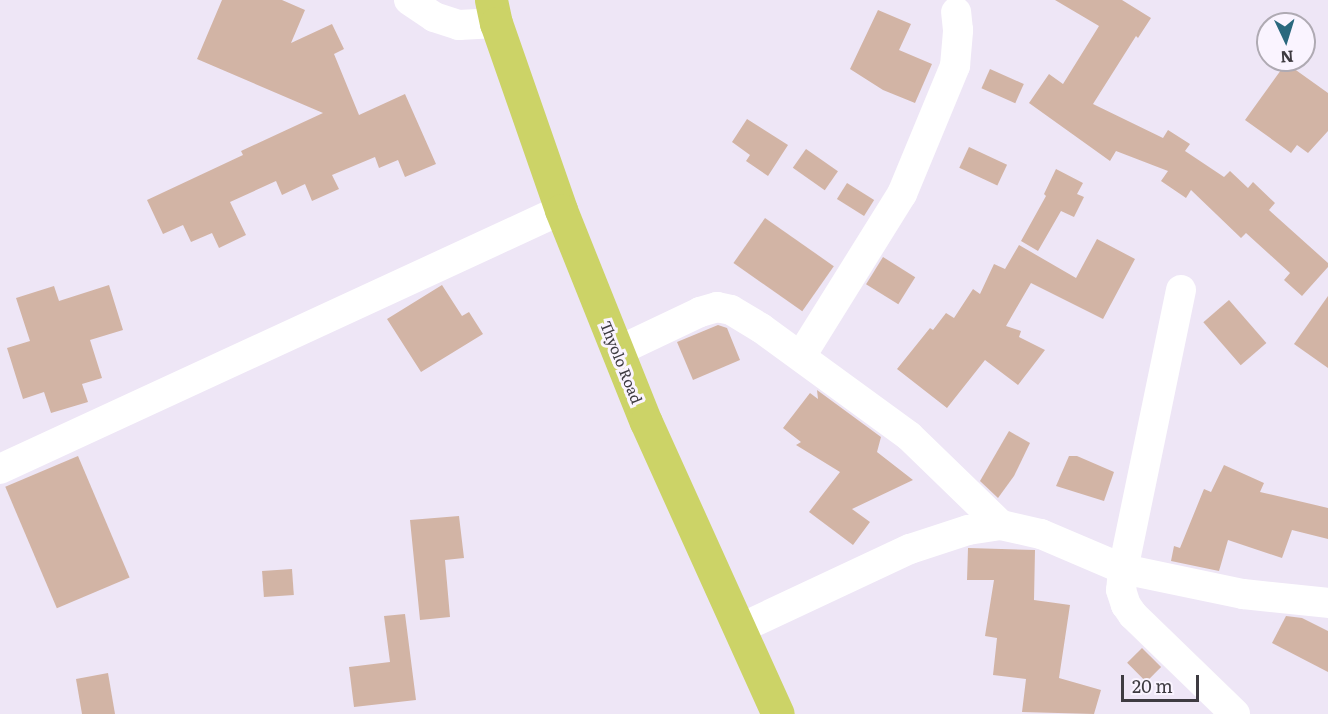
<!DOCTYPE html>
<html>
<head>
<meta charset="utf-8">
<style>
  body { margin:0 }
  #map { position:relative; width:1328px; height:714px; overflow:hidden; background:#eee6f6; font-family:Literata,serif }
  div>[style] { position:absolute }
  .building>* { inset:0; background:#d2b4a5; transform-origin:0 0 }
  .minor>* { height:30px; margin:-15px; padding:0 15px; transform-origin:15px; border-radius:15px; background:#fff }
  .trunk>* { height:33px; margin:-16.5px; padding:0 16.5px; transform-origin:16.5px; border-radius:16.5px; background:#ccd367 }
  span { translate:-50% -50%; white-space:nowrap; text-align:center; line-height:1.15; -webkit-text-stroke:6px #faf4ff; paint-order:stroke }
  .street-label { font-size:15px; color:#3e3b41 }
  .north { position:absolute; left:1256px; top:12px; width:60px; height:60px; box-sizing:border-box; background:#faf4ff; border:2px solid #afaab3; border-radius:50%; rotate:176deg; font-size:16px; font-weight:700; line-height:24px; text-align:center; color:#3e3b41 }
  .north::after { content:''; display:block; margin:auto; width:21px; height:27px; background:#2a687e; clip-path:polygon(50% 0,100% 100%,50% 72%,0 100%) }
  .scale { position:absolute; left:1121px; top:675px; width:78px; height:27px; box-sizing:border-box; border:3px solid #3e3b41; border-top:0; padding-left:8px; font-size:18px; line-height:21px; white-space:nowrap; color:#3e3b41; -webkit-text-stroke:4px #faf4ff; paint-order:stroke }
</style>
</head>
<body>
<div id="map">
  <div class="building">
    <div style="clip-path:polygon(222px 0,282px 0,305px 10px,291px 43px,332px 24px,344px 49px,334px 54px,359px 115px,405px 94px,436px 164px,405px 177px,398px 160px,379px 168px,375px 157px,332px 175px,339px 189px,312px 201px,305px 184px,282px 195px,276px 181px,230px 202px,246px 235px,219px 248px,212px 233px,191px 242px,183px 225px,163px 234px,147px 200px,243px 155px,241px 151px,323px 113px,197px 59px)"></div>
    <div style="clip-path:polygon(1055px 0,1122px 0,1151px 18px,1138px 38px,1136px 36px,1093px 104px,1163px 138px,1168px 130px,1190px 144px,1185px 151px,1224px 177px,1230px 171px,1248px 188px,1253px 182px,1275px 203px,1269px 210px,1328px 263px,1328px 267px,1302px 296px,1284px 280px,1290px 273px,1246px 233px,1241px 238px,1191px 190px,1186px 198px,1161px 181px,1168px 171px,1116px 151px,1110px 161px,1029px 103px,1049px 74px,1063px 84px,1099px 26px)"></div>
    <div style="clip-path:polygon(878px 10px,911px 24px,899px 50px,932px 64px,915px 103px,883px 90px,850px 69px)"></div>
    <div style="clip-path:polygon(1286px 63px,1328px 93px,1328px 131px,1308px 153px,1297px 145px,1291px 153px,1245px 120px)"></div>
    <div style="left:990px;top:69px;width:37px;height:21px;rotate:24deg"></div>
    <div style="clip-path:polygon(747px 119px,788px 145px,768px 176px,746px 161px,750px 155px,732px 142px)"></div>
    <div style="left:969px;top:147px;width:42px;height:23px;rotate:25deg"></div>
    <div style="left:806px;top:149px;width:39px;height:23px;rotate:35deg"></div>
    <div style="clip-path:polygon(1056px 169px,1083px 183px,1077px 194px,1084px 197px,1074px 217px,1061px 211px,1038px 251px,1021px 241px,1046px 196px,1044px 194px)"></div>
    <div style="left:847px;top:183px;width:32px;height:19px;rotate:32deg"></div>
    <div style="left:765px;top:218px;width:84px;height:55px;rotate:35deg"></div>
    <div style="clip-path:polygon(1097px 239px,1135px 259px,1103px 319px,1031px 283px,1006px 326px,1021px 331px,1019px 337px,1045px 350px,1018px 385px,985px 360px,947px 408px,897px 369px,930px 328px,933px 330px,946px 313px,954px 318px,973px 289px,980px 294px,994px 264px,1005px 269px,1019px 245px,1076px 278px)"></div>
    <div style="left:883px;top:257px;width:38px;height:32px;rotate:32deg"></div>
    <div style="clip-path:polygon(109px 285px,123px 330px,90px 340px,102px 378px,82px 384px,88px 402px,51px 413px,44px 392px,23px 399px,7px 348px,30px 341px,16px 298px,54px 286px,59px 301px)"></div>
    <div style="clip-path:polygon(442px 285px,462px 316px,469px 312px,483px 334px,421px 372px,387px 319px)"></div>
    <div style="clip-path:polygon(1328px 296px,1328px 368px,1294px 344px)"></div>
    <div style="left:1229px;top:300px;width:57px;height:34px;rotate:49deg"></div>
    <div style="clip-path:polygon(718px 325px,727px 328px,740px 360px,693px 380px,677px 342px)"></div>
    <div style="clip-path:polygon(817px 390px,881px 437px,877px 452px,913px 480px,852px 509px,870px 522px,853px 545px,809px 512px,840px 472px,796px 445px,801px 442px,783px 428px,810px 393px,818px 399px)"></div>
    <div style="clip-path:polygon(1009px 431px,1030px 443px,1014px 476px,998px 498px,980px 481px)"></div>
    <div style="left:78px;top:456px;width:132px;height:79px;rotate:67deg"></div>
    <div style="clip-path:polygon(1069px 456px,1077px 456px,1114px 472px,1104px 501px,1056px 486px)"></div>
    <div style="clip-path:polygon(1224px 465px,1264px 483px,1260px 492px,1328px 508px,1328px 539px,1292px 530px,1282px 558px,1228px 540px,1219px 571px,1171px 561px,1174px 546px,1180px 548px,1204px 489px,1211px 492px)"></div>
    <div style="clip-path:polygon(459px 516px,464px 558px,445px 560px,450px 617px,420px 620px,410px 520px)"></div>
    <div style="clip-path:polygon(968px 548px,1035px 550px,1034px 600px,1070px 605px,1059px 678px,1101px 690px,1094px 714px,1022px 712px,1026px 679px,993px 675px,997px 638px,985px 636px,994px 580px,967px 580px)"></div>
    <div style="left:292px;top:569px;width:26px;height:30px;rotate:86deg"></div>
    <div style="clip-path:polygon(405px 614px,416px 700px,354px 707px,349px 667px,390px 662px,384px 616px)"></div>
    <div style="clip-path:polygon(1286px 616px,1302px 618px,1328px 631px,1328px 672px,1272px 643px)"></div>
    <div style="left:1142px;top:648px;width:27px;height:21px;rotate:45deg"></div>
    <div style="clip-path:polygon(108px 673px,115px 714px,82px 714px,76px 679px)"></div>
  </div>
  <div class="minor">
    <div style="left:409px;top:0;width:30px;rotate:34deg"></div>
    <div style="left:434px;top:17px;width:26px;rotate:18deg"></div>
    <div style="left:459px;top:25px;width:37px;rotate:-3deg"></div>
    <div style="left:1181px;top:290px;width:285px;rotate:101.7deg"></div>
    <div style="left:1123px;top:569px;width:21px;rotate:95deg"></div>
    <div style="left:1121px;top:590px;width:16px;rotate:72deg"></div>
    <div style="left:1126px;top:605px;width:12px;rotate:55deg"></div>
    <div style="left:1133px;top:615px;width:142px;rotate:44.1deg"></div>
    <div style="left:618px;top:351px;width:91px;rotate:-25.4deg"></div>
    <div style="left:700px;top:312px;width:18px;rotate:-16deg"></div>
    <div style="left:717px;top:307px;width:14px;rotate:12deg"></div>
    <div style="left:731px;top:310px;width:35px;rotate:31deg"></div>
    <div style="left:761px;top:328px;width:183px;rotate:36.1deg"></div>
    <div style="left:909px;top:436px;width:128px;rotate:44.1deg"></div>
    <div style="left:801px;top:356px;width:191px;rotate:-58.1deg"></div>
    <div style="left:902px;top:194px;width:139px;rotate:-67.5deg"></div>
    <div style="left:955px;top:66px;width:36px;rotate:-85deg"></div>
    <div style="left:958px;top:30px;width:18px;rotate:-96deg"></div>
    <div style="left:0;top:469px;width:618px;rotate:-24.78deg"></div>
    <div style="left:741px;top:628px;width:187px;rotate:-25.1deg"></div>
    <div style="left:910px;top:549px;width:61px;rotate:-18.1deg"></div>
    <div style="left:968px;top:530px;width:33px;rotate:-9deg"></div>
    <div style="left:1001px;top:525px;width:41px;rotate:12.7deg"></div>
    <div style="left:1041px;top:534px;width:89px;rotate:23.1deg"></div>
    <div style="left:1123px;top:569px;width:123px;rotate:11.8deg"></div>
    <div style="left:1243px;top:594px;width:85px;rotate:6deg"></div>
  </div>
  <div class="trunk">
    <div style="left:491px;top:0;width:24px;rotate:78deg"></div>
    <div style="left:496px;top:23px;width:198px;rotate:70.8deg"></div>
    <div style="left:561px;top:210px;width:228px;rotate:68.2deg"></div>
    <div style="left:646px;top:422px;width:320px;rotate:65.7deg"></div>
  </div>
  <div class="street-label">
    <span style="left:622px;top:362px;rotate:68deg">Thyolo Road</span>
  </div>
  <div class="north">N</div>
  <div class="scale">20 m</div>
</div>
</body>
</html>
